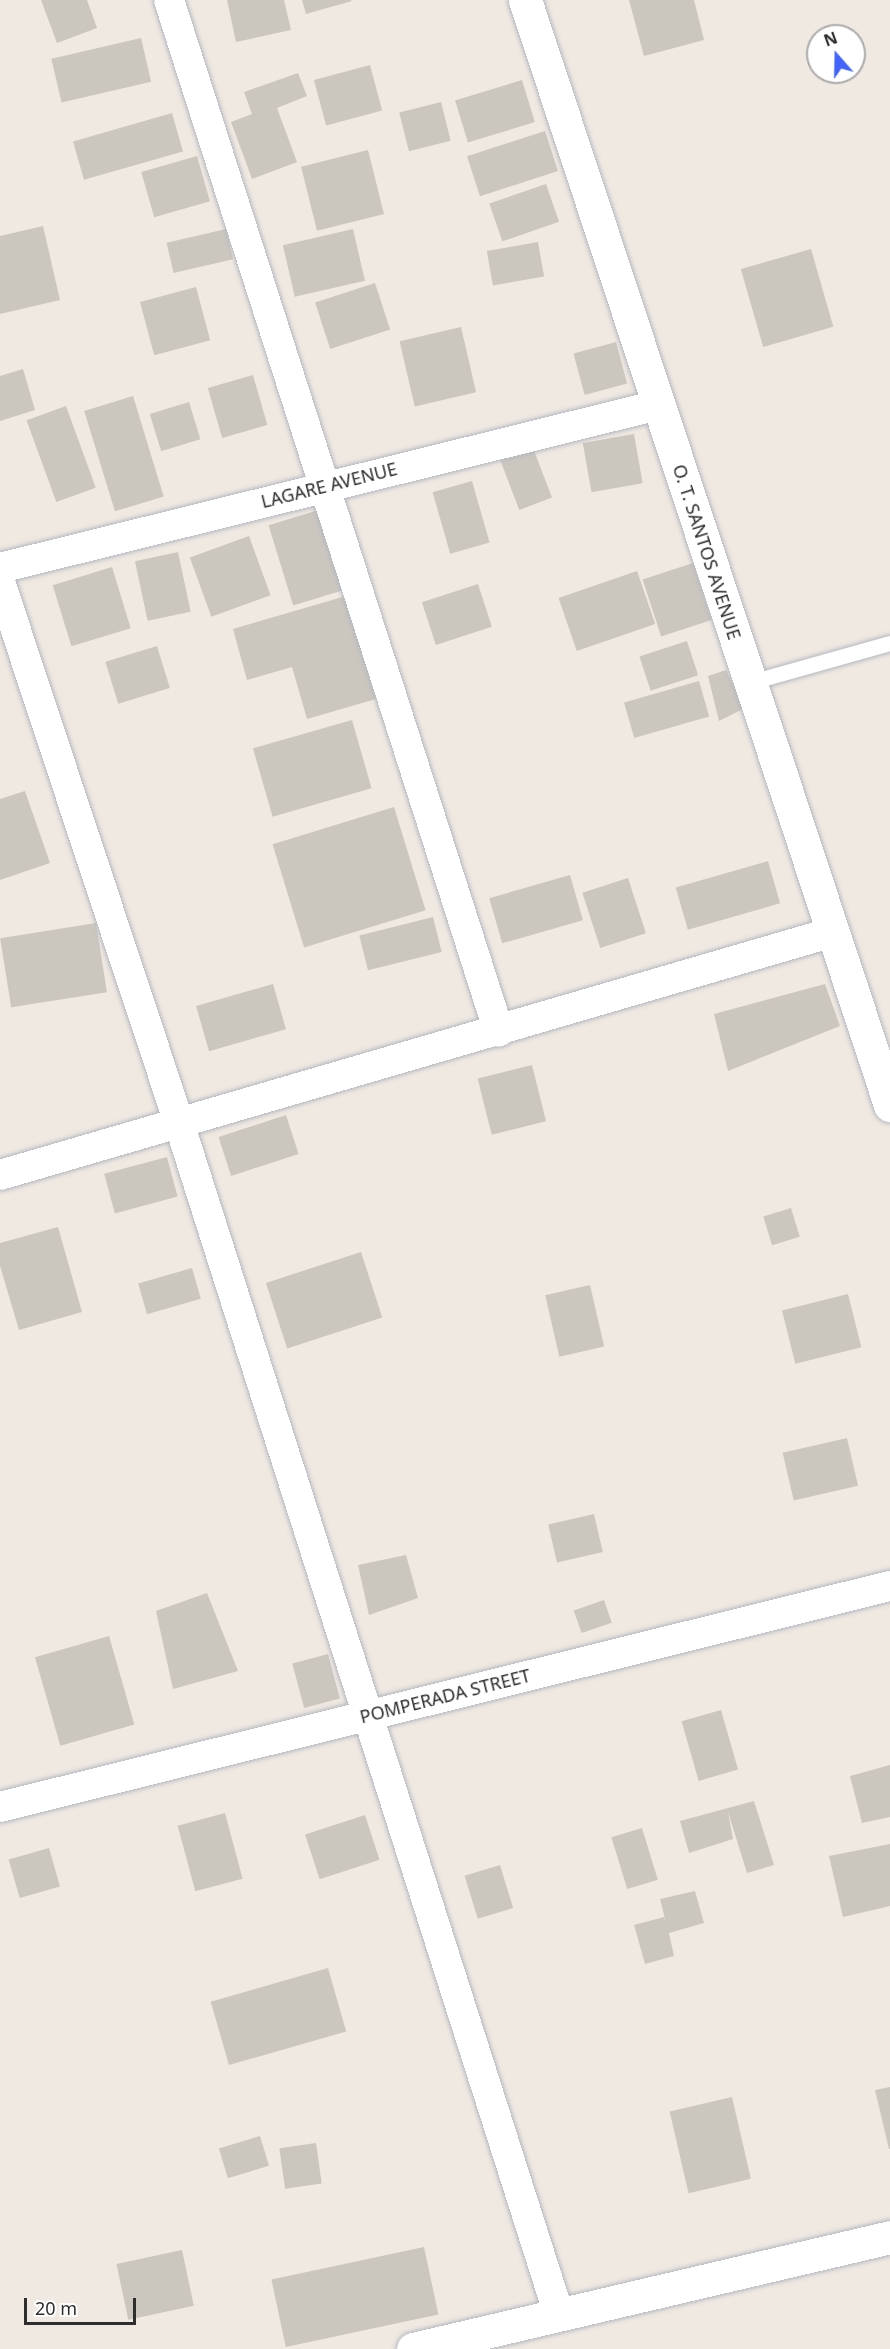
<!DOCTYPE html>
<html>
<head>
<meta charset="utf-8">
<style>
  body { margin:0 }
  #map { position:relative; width:890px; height:2349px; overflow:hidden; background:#efe9e1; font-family:"Noto Sans",sans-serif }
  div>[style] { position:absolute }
  .building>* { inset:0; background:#cbc7bf; transform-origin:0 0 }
  .roads { filter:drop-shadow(0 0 2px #b4b7c1) drop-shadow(0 0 2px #b4b7c1) }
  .lane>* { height:15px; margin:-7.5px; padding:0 7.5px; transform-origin:7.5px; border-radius:7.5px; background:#fff }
  .street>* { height:30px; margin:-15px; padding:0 15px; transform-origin:15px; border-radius:15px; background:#fff }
  .secondary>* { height:33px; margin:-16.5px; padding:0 16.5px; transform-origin:16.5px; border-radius:16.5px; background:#fff }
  span { translate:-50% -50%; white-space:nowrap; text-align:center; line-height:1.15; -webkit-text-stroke:4.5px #fff; paint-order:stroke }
  .street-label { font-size:18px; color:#2e2e2e }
  .north { position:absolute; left:806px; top:24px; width:60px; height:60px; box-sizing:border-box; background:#fff; border:2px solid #ababab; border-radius:50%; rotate:340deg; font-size:16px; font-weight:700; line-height:24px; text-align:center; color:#2e2e2e }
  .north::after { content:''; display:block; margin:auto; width:21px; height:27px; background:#4264fb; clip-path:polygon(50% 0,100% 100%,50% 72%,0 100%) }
  .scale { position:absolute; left:24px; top:2298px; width:112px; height:27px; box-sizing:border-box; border:3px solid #2e2e2e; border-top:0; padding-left:8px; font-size:18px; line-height:21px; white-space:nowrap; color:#2e2e2e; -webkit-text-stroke:4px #fff; paint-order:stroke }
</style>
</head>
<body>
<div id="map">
  <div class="building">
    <div style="clip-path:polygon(41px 0,87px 0,97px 28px,57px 43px)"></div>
    <div style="clip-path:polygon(227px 0,284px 0,291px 30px,236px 42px)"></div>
    <div style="clip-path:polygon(302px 0,351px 0,352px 1px,306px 14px)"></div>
    <div style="clip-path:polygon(629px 0,694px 0,704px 40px,644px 56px)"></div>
    <div style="left:141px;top:38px;width:45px;height:92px;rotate:77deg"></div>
    <div style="left:370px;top:65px;width:47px;height:58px;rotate:75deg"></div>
    <div style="clip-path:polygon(298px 73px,307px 96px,277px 108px,297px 162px,252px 179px,231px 122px,252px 114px,244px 92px)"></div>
    <div style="left:522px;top:80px;width:44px;height:70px;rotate:73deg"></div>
    <div style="left:441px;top:102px;width:40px;height:43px;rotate:76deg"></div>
    <div style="left:172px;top:113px;width:40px;height:103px;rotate:74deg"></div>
    <div style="left:545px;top:131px;width:42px;height:82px;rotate:72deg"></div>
    <div style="left:368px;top:150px;width:66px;height:69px;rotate:76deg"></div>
    <div style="left:197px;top:156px;width:47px;height:58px;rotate:74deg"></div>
    <div style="left:546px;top:184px;width:40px;height:60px;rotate:71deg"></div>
    <div style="clip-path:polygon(43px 226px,60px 300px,0 314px,0 236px)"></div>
    <div style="left:226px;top:229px;width:31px;height:61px;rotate:77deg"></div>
    <div style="left:353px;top:229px;width:53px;height:72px;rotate:77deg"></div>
    <div style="left:538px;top:242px;width:35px;height:52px;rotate:80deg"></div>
    <div style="left:811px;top:249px;width:81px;height:73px;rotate:74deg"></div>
    <div style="left:375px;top:283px;width:49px;height:63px;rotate:72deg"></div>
    <div style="left:196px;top:287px;width:55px;height:58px;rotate:75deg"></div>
    <div style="left:461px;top:327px;width:67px;height:63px;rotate:77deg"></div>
    <div style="left:616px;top:342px;width:43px;height:44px;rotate:75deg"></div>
    <div style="clip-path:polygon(23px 369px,35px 410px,0 421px,0 376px)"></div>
    <div style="left:253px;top:375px;width:52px;height:47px;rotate:74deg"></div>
    <div style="left:133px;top:396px;width:105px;height:51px;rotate:73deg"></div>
    <div style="left:189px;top:402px;width:39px;height:41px;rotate:73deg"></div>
    <div style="left:66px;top:406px;width:87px;height:42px;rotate:70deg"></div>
    <div style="left:634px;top:434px;width:50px;height:52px;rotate:80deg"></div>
    <div style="left:533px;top:448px;width:53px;height:35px;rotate:69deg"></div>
    <div style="left:472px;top:481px;width:64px;height:41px;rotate:74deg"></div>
    <div style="left:325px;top:508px;width:84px;height:59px;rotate:73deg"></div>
    <div style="left:249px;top:536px;width:63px;height:63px;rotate:70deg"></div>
    <div style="left:178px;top:552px;width:61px;height:44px;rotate:78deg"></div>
    <div style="left:693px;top:563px;width:60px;height:53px;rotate:72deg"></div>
    <div style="left:112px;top:567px;width:64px;height:62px;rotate:73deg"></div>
    <div style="left:637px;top:571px;width:56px;height:83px;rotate:71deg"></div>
    <div style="left:478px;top:584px;width:45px;height:59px;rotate:72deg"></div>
    <div style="clip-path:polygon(346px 596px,376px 699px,307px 719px,292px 667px,247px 680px,233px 629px)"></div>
    <div style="left:687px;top:641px;width:36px;height:50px;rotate:72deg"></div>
    <div style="left:157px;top:646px;width:44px;height:54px;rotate:73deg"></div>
    <div style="clip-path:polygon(726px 670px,745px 708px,719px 721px,708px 676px)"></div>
    <div style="left:699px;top:681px;width:37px;height:78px;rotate:74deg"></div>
    <div style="left:352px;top:720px;width:71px;height:103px;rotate:74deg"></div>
    <div style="clip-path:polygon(25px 791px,50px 863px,0 880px,0 799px)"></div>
    <div style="left:394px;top:807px;width:108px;height:127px;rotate:73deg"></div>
    <div style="left:768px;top:861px;width:44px;height:96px;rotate:74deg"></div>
    <div style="left:570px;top:875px;width:47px;height:84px;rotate:74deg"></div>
    <div style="left:628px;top:878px;width:58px;height:48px;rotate:72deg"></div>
    <div style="left:433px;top:917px;width:36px;height:76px;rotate:76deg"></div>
    <div style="left:96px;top:923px;width:70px;height:97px;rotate:81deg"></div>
    <div style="left:273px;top:984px;width:47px;height:80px;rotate:74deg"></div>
    <div style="clip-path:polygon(825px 984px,840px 1026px,728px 1071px,714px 1014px)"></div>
    <div style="left:532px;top:1065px;width:58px;height:56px;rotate:76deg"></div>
    <div style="left:286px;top:1115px;width:41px;height:71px;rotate:72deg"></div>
    <div style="left:167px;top:1157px;width:41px;height:65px;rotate:75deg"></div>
    <div style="left:791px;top:1208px;width:30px;height:29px;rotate:73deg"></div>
    <div style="clip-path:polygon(58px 1227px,82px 1312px,19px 1330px,0 1266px,0 1243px)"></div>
    <div style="left:361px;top:1252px;width:69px;height:100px;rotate:72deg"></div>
    <div style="left:192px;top:1268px;width:32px;height:56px;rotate:74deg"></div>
    <div style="left:590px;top:1285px;width:63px;height:46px;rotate:77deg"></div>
    <div style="left:848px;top:1294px;width:55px;height:68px;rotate:76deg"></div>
    <div style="left:847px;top:1438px;width:49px;height:66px;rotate:77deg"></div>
    <div style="left:594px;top:1514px;width:39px;height:47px;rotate:77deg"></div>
    <div style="clip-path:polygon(406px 1555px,418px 1598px,369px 1615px,358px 1565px)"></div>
    <div style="clip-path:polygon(207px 1593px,238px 1671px,173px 1689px,156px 1611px)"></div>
    <div style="left:604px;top:1600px;width:24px;height:32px;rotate:71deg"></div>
    <div style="left:109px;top:1636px;width:92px;height:77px;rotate:74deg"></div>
    <div style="left:328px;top:1654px;width:46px;height:37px;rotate:75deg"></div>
    <div style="left:721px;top:1710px;width:62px;height:41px;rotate:74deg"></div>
    <div style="clip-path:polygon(890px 1765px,890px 1817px,862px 1823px,850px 1776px)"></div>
    <div style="clip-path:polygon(754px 1801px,774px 1865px,747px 1873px,728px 1812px,733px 1839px,689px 1853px,680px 1821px)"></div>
    <div style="left:225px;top:1813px;width:68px;height:49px;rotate:75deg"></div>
    <div style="left:365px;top:1815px;width:47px;height:63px;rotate:72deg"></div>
    <div style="left:642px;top:1828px;width:54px;height:32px;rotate:73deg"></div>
    <div style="clip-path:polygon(890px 1844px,890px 1906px,843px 1917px,829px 1856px)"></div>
    <div style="left:49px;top:1848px;width:40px;height:42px;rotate:74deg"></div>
    <div style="left:500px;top:1865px;width:45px;height:37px;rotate:73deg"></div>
    <div style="clip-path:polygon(695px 1891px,704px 1923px,669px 1933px,674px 1956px,645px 1964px,634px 1925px,664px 1917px,666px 1923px,660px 1899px)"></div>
    <div style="left:328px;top:1968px;width:66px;height:122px;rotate:74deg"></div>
    <div style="clip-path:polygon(890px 2087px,890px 2149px,889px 2149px,875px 2090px)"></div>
    <div style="left:732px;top:2097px;width:84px;height:64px;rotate:77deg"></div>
    <div style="left:260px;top:2136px;width:31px;height:43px;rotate:73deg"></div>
    <div style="left:316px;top:2143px;width:41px;height:37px;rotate:82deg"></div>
    <div style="left:424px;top:2247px;width:69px;height:156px;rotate:78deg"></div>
    <div style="left:182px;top:2250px;width:57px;height:67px;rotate:78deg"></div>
  </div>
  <div class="roads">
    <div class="lane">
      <div style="left:751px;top:682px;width:144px;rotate:-15.7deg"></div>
    </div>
    <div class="street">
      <div style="left:169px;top:0;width:1083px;rotate:72.27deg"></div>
      <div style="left:0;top:568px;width:678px;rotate:-13.91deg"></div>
      <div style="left:0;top:582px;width:573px;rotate:71.69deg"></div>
      <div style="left:180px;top:1126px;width:1248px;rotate:72.32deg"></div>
      <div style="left:0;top:1175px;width:868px;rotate:-16.26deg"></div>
      <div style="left:0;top:1807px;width:917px;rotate:-13.95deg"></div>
    </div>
    <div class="secondary">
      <div style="left:525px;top:0;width:1164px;rotate:71.72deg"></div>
      <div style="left:413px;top:2349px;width:490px;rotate:-13.2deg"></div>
    </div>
  </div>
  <div class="street-label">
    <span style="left:329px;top:485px;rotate:-14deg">LAGARE AVENUE</span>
    <span style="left:707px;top:552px;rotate:72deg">O. T. SANTOS AVENUE</span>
    <span style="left:445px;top:1696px;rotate:-14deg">POMPERADA STREET</span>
  </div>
  <div class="north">N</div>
  <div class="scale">20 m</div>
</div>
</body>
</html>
